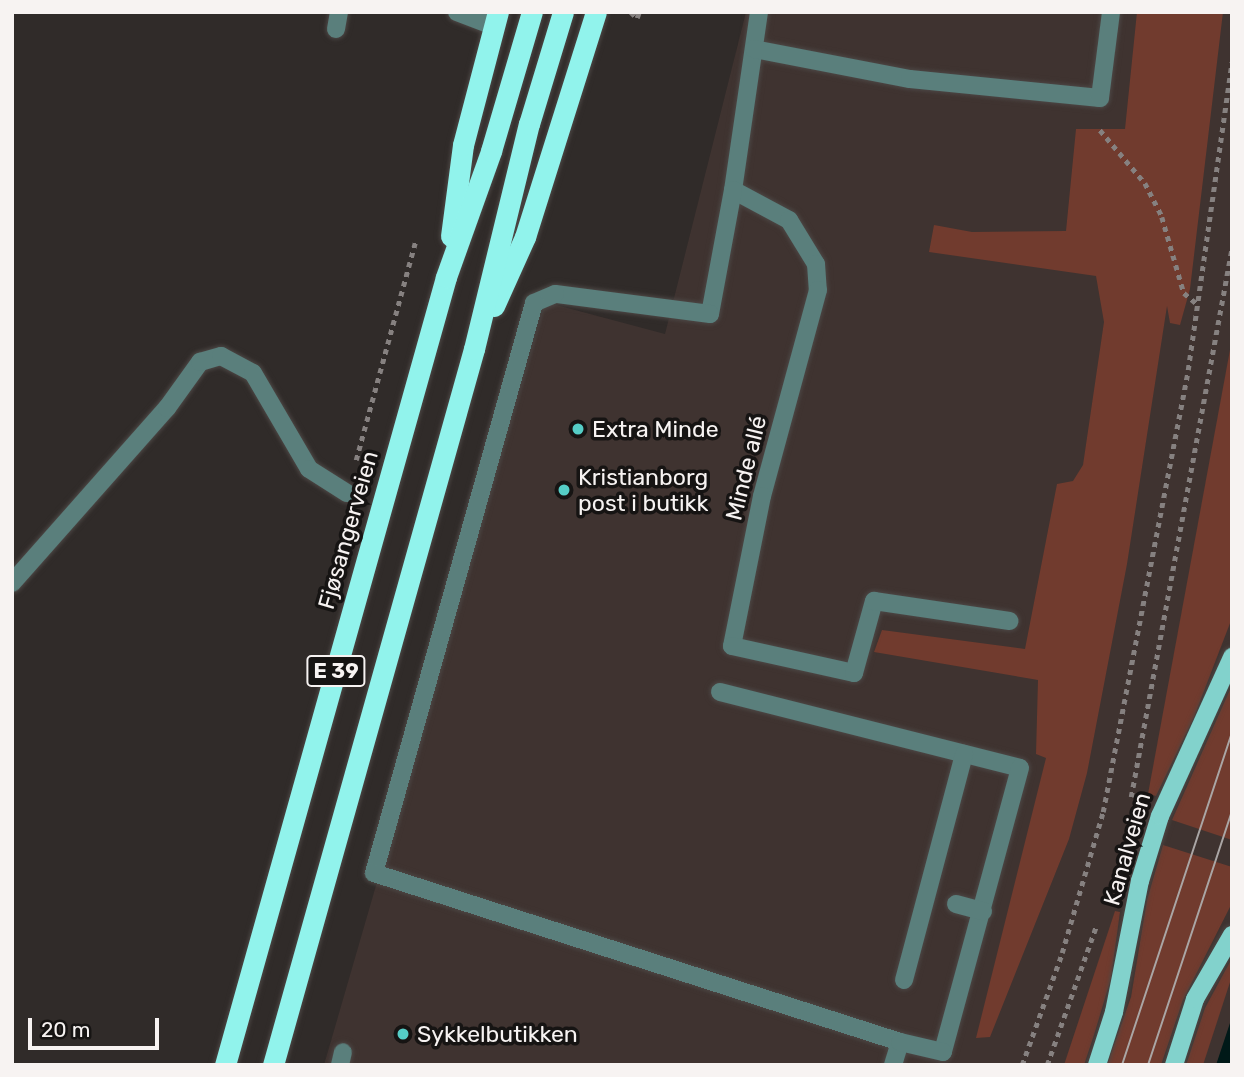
<!DOCTYPE html>
<html>
<head>
<meta charset="utf-8">
<style>
  body { margin:0 }
  #map { position:relative; width:1244px; height:1077px; overflow:hidden; background:#302b29; font-family:Rubik,sans-serif }
  div>[style] { position:absolute }
  .built>* { inset:0; background:#3f3330 }
  .green>* { inset:0; background:#713b2e }
  .water>* { inset:0; background:#001918 }
  .path>* { height:4.5px; margin-top:-2.25px; transform-origin:0; background:repeating-linear-gradient(90deg,#868180 0 5px,transparent 0 10px) }
  .roads { filter:drop-shadow(0 0 2px #4c4745) drop-shadow(0 0 2px #4c4745) }
  .minor>* { height:18px; margin:-9px; padding:0 9px; transform-origin:9px; border-radius:9px; background:#5a7f7c }
  .major>* { height:18px; margin:-9px; padding:0 9px; transform-origin:9px; border-radius:9px; background:#82d2cc }
  .highway>* { height:21px; margin:-10.5px; padding:0 10.5px; transform-origin:10.5px; border-radius:10.5px; background:#91f3ec }
  .tram>* { height:2px; margin:-1px; padding:0 1px; transform-origin:1px; border-radius:1px; background:#aaa6a5 }
  .dots>* { width:19px; height:19px; translate:-50% -50%; box-sizing:border-box; border:4px solid #161413; border-radius:50% }
  span { translate:-50% -50%; white-space:nowrap; text-align:center; line-height:1.15; -webkit-text-stroke:7px #161413; paint-order:stroke }
  .shield-label span { padding:2px 5px; background:#161413; border:2px solid; border-radius:5px; -webkit-text-stroke-width:0 }
  .shield-label { font-size:21px; color:#f7f3f2; font-weight:700 }
  .poi-label { font-size:23px; color:#f7f3f2 }
  .left { translate:0 -50%; text-align:left }
  .street-label { font-size:23px; color:#f7f3f2 }
  .frame { position:absolute; inset:0; border:14px solid #f7f3f2; pointer-events:none }
  .scale { position:absolute; left:28px; top:1018px; width:131px; height:32px; box-sizing:border-box; border:4px solid #f7f3f2; border-top:0; padding-left:9px; font-size:21px; line-height:24px; white-space:nowrap; color:#f7f3f2; -webkit-text-stroke:5px #161413; paint-order:stroke }
</style>
</head>
<body>
<div id="map">
  <div class="built">
    <div style="clip-path:polygon(746px 12px,1232px 12px,1232px 1065px,324px 1065px,545px 302px,665px 334px)"></div>
  </div>
  <div class="green">
    <div style="clip-path:polygon(1137px 12px,1223px 12px,1190px 289px,1180px 325px,1170px 323px,1167px 306px,1127px 564px,1087px 773px,1069px 839px,990px 1037px,976px 1038px,1046px 758px,1036px 754px,1038px 680px,874px 652px,882px 630px,1025px 649px,1057px 484px,1073px 481px,1083px 465px,1104px 322px,1096px 276px,929px 252px,934px 225px,972px 232px,1066px 231px,1076px 129px,1125px 129px)"></div>
    <div style="clip-path:polygon(1232px 339px,1232px 618px,1194px 717px,1156px 796px,1148px 794px)"></div>
    <div style="clip-path:polygon(1232px 685px,1232px 840px,1172px 820px)"></div>
    <div style="clip-path:polygon(1163px 845px,1232px 867px,1232px 903px,1183px 1000px,1161px 1065px,1107px 1065px,1131px 997px,1147px 900px)"></div>
    <div style="clip-path:polygon(1115px 911px,1120px 912px,1111px 978px,1094px 1035px,1084px 1065px,1064px 1065px)"></div>
    <div style="clip-path:polygon(1232px 958px,1232px 976px,1203px 1065px,1186px 1065px,1205px 1008px)"></div>
  </div>
  <div class="water">
    <div style="clip-path:polygon(1232px 1017px,1232px 1065px,1216px 1065px)"></div>
  </div>
  <div class="path">
    <div style="left:631px;top:12px;width:8px;rotate:45deg"></div>
    <div style="left:637px;top:18px;width:6px;rotate:-72deg"></div>
    <div style="left:1100px;top:130px;width:70px;rotate:49.7deg"></div>
    <div style="left:1145px;top:183px;width:38px;rotate:63deg"></div>
    <div style="left:1162px;top:217px;width:79px;rotate:73.9deg"></div>
    <div style="left:1184px;top:293px;width:17px;rotate:40deg"></div>
    <div style="left:356px;top:460px;width:229px;rotate:-74.8deg"></div>
    <div style="left:1131px;top:797px;width:559px;rotate:-79.59deg"></div>
    <div style="left:1022px;top:1065px;width:119px;rotate:-70.3deg"></div>
    <div style="left:1062px;top:953px;width:147px;rotate:-73.8deg"></div>
    <div style="left:1103px;top:812px;width:450px;rotate:-79.1deg"></div>
    <div style="left:1188px;top:370px;width:311px;rotate:-81.9deg"></div>
    <div style="left:1047px;top:1065px;width:146px;rotate:-70.5deg"></div>
  </div>
  <div class="roads">
    <div class="minor">
      <div style="left:457px;top:12px;width:40px;rotate:21deg"></div>
      <div style="left:759px;top:12px;width:180px;rotate:98.3deg"></div>
      <div style="left:733px;top:190px;width:64px;rotate:28.2deg"></div>
      <div style="left:789px;top:220px;width:52px;rotate:58.5deg"></div>
      <div style="left:816px;top:264px;width:26px;rotate:86deg"></div>
      <div style="left:818px;top:290px;width:213px;rotate:105.2deg"></div>
      <div style="left:762px;top:496px;width:153px;rotate:101.3deg"></div>
      <div style="left:732px;top:646px;width:125px;rotate:12.5deg"></div>
      <div style="left:854px;top:673px;width:75px;rotate:-74.5deg"></div>
      <div style="left:874px;top:601px;width:137px;rotate:8.4deg"></div>
      <div style="left:336px;top:29px;width:17px;rotate:-80deg"></div>
      <div style="left:754px;top:49px;width:159px;rotate:10.9deg"></div>
      <div style="left:910px;top:79px;width:191px;rotate:5.7deg"></div>
      <div style="left:1100px;top:98px;width:87px;rotate:-82.7deg"></div>
      <div style="left:733px;top:190px;width:126px;rotate:100.5deg"></div>
      <div style="left:710px;top:314px;width:156px;rotate:-172.6deg"></div>
      <div style="left:555px;top:294px;width:23px;rotate:157deg"></div>
      <div style="left:534px;top:303px;width:592px;rotate:105.68deg"></div>
      <div style="left:374px;top:873px;width:552px;rotate:17.81deg"></div>
      <div style="left:900px;top:1042px;width:24px;rotate:107deg"></div>
      <div style="left:12px;top:583px;width:234px;rotate:-48.5deg"></div>
      <div style="left:167px;top:408px;width:57px;rotate:-54.3deg"></div>
      <div style="left:200px;top:362px;width:22px;rotate:-16deg"></div>
      <div style="left:221px;top:356px;width:36px;rotate:28deg"></div>
      <div style="left:253px;top:373px;width:111px;rotate:59.7deg"></div>
      <div style="left:309px;top:469px;width:45px;rotate:32.3deg"></div>
      <div style="left:720px;top:692px;width:309px;rotate:14.2deg"></div>
      <div style="left:1020px;top:768px;width:294px;rotate:105.2deg"></div>
      <div style="left:943px;top:1052px;width:44px;rotate:-166.9deg"></div>
      <div style="left:956px;top:904px;width:28px;rotate:15deg"></div>
      <div style="left:904px;top:980px;width:234px;rotate:-75.1deg"></div>
      <div style="left:340px;top:1065px;width:13px;rotate:-77deg"></div>
    </div>
    <div class="major">
      <div style="left:1097px;top:1065px;width:56px;rotate:-72.2deg"></div>
      <div style="left:1114px;top:1012px;width:134px;rotate:-78.8deg"></div>
      <div style="left:1140px;top:881px;width:68px;rotate:-72.9deg"></div>
      <div style="left:1160px;top:816px;width:175px;rotate:-65.6deg"></div>
      <div style="left:1174px;top:1065px;width:69px;rotate:-72.3deg"></div>
      <div style="left:1195px;top:999px;width:74px;rotate:-60deg"></div>
    </div>
    <div class="highway">
      <div style="left:451px;top:236px;width:92px;rotate:-82.5deg"></div>
      <div style="left:463px;top:145px;width:138px;rotate:-75.3deg"></div>
      <div style="left:494px;top:306px;width:76px;rotate:-65.8deg"></div>
      <div style="left:525px;top:237px;width:236px;rotate:-72.5deg"></div>
      <div style="left:225px;top:1065px;width:818px;rotate:-74.33deg"></div>
      <div style="left:446px;top:277px;width:134px;rotate:-70.3deg"></div>
      <div style="left:491px;top:151px;width:145px;rotate:-73.6deg"></div>
      <div style="left:273px;top:1065px;width:744px;rotate:-74.32deg"></div>
      <div style="left:474px;top:349px;width:232px;rotate:-76.3deg"></div>
      <div style="left:529px;top:124px;width:117px;rotate:-73.1deg"></div>
    </div>
  </div>
  <div class="tram">
    <div style="left:1122px;top:1065px;width:350px;rotate:-71.7deg"></div>
    <div style="left:1148px;top:1065px;width:268px;rotate:-71.7deg"></div>
  </div>
  <div class="dots">
    <div style="left:578px;top:429px;background:#55cdc6"></div>
    <div style="left:564px;top:490px;background:#55cdc6"></div>
    <div style="left:403px;top:1034px;background:#55cdc6"></div>
  </div>
  <div class="shield-label">
    <span style="left:336px;top:671px">E 39</span>
  </div>
  <div class="poi-label">
    <span class="left" style="left:592px;top:429px">Extra Minde</span>
    <span class="left" style="left:578px;top:490px">Kristianborg<br>post i butikk</span>
    <span class="left" style="left:417px;top:1034px">Sykkelbutikken</span>
  </div>
  <div class="street-label">
    <span style="left:746px;top:468px;rotate:-76deg">Minde allé</span>
    <span style="left:348px;top:530px;rotate:-74deg">Fjøsangerveien</span>
    <span style="left:1127px;top:849px;rotate:-74deg">Kanalveien</span>
  </div>
  <div class="frame"></div>
  <div class="scale">20 m</div>
</div>
</body>
</html>
